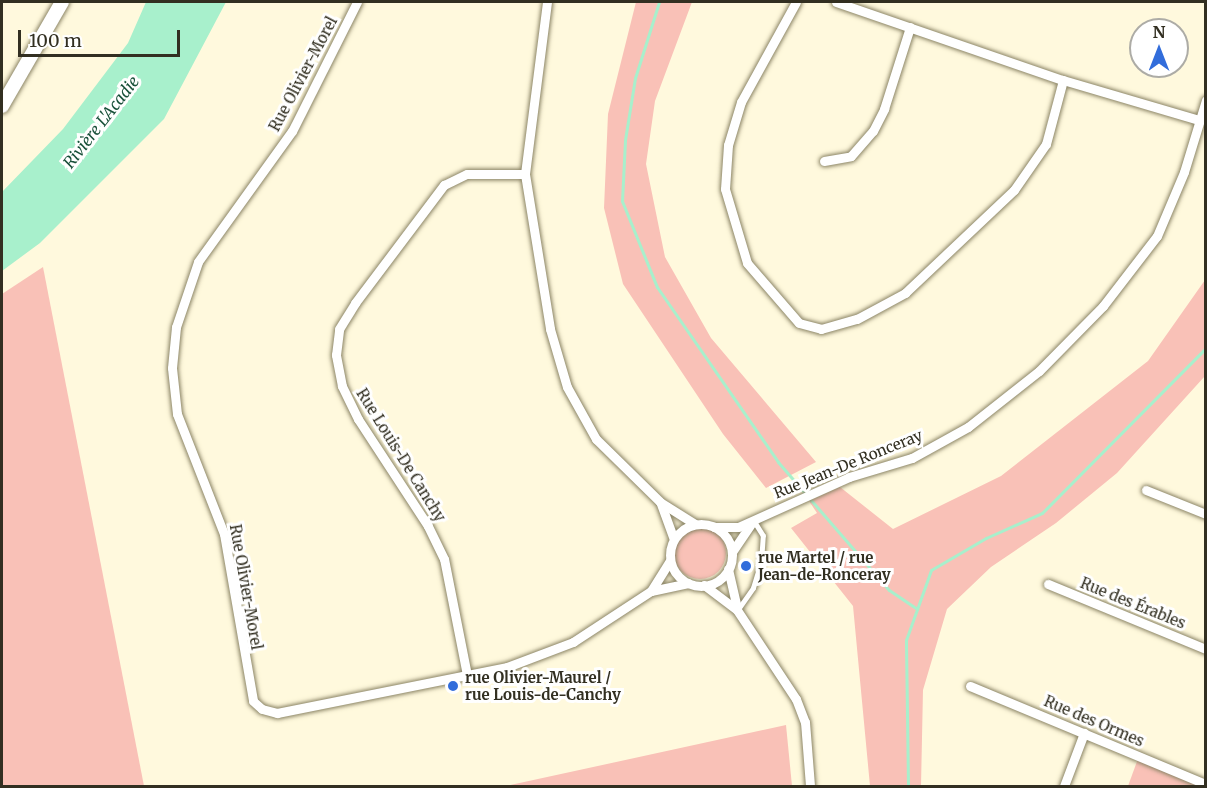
<!DOCTYPE html>
<html>
<head>
<meta charset="utf-8">
<style>
  body { margin:0 }
  #map { position:relative; width:1207px; height:788px; overflow:hidden; background:#fff9dd; font-family:Merriweather,serif }
  div>[style] { position:absolute }
  .green>* { inset:0; background:#f9c1b7 }
  .round { border-radius:50% }
  .water>* { inset:0; background:#a8f0cc }
  .stream>* { height:3px; margin:-1.5px; padding:0 1.5px; transform-origin:1.5px; border-radius:1.5px; background:#a8f0cc }
  .roads { filter:drop-shadow(0 0 2px #8c8566) drop-shadow(0 0 2px #8c8566) }
  .service>* { height:4.5px; margin:-2.25px; padding:0 2.25px; transform-origin:2.25px; border-radius:2.25px; background:#fff }
  .minor>* { height:9px; margin:-4.5px; padding:0 4.5px; transform-origin:4.5px; border-radius:4.5px; background:#fff }
  .minor>.ring { margin:-4.5px; padding:0; box-sizing:content-box; background:none; border:9px solid #fff; border-radius:50% }
  .secondary>* { height:14px; margin:-7px; padding:0 7px; transform-origin:7px; border-radius:7px; background:#fff }
  .dots>* { width:16px; height:16px; translate:-50% -50%; box-sizing:border-box; border:3px solid #fff; border-radius:50% }
  span { translate:-50% -50%; white-space:nowrap; text-align:center; line-height:1.15; -webkit-text-stroke:6px #fff; paint-order:stroke }
  .street-label { font-size:15px; color:#322f21 }
  .poi-label { font-size:15px; color:#322f21; font-weight:700 }
  .left { translate:0 -50%; text-align:left }
  .water-label { font-size:16px; color:#19513a; font-style:italic }
  .frame { position:absolute; inset:0; border:3px solid #322f21; pointer-events:none }
  .north { position:absolute; left:1129px; top:18px; width:60px; height:60px; box-sizing:border-box; background:#fff; border:2px solid #adaca6; border-radius:50%; rotate:0deg; font-size:16px; font-weight:700; line-height:24px; text-align:center; color:#322f21 }
  .north::after { content:''; display:block; margin:auto; width:21px; height:27px; background:#326ddb; clip-path:polygon(50% 0,100% 100%,50% 72%,0 100%) }
  .scale { position:absolute; left:18px; top:30px; width:162px; height:27px; box-sizing:border-box; border:3px solid #322f21; border-top:0; padding-left:8px; font-size:18px; line-height:21px; white-space:nowrap; color:#322f21; -webkit-text-stroke:4px #fff; paint-order:stroke }
</style>
</head>
<body>
<div id="map">
  <div class="green">
    <div style="clip-path:polygon(636px 2px,692px 2px,655px 101px,646px 164px,665px 257px,711px 338px,816px 462px,766px 488px,723px 434px,623px 284px,604px 208px,608px 114px)"></div>
    <div style="clip-path:polygon(43px 267px,144px 786px,2px 786px,2px 294px)"></div>
    <div style="clip-path:polygon(1205px 280px,1205px 376px,1117px 473px,1056px 523px,991px 567px,947px 609px,923px 690px,921px 786px,870px 786px,853px 606px,791px 528px,817px 513px,809px 501px,840px 487px,893px 529px,1001px 476px,1148px 361px)"></div>
    <div class="round" style="left:674px;top:527px;width:52px;height:52px"></div>
    <div style="clip-path:polygon(786px 725px,792px 786px,506px 786px)"></div>
    <div style="clip-path:polygon(1139px 756px,1202px 782px,1200px 786px,1128px 786px)"></div>
  </div>
  <div class="water">
    <div style="clip-path:polygon(146px 2px,226px 2px,164px 119px,40px 243px,2px 271px,2px 192px,63px 129px,128px 43px)"></div>
  </div>
  <div class="stream">
    <div style="left:659px;top:2px;width:80px;rotate:107.5deg"></div>
    <div style="left:635px;top:78px;width:63px;rotate:99.2deg"></div>
    <div style="left:625px;top:140px;width:61px;rotate:92.8deg"></div>
    <div style="left:622px;top:201px;width:93px;rotate:67.9deg"></div>
    <div style="left:657px;top:287px;width:213px;rotate:55.3deg"></div>
    <div style="left:778px;top:462px;width:169px;rotate:49.1deg"></div>
    <div style="left:889px;top:590px;width:34px;rotate:34deg"></div>
    <div style="left:908px;top:786px;width:146px;rotate:-90.8deg"></div>
    <div style="left:906px;top:640px;width:74px;rotate:-70.3deg"></div>
    <div style="left:931px;top:570px;width:64px;rotate:-30.2deg"></div>
    <div style="left:986px;top:538px;width:61px;rotate:-24.1deg"></div>
    <div style="left:1042px;top:513px;width:233px;rotate:-45.2deg"></div>
  </div>
  <div class="roads">
    <div class="service">
      <div style="left:739px;top:608px;width:24px;rotate:-55deg"></div>
      <div style="left:753px;top:588px;width:27px;rotate:-73deg"></div>
      <div style="left:761px;top:562px;width:26px;rotate:-86deg"></div>
      <div style="left:763px;top:536px;width:19px;rotate:-122deg"></div>
    </div>
    <div class="minor">
      <div style="left:357px;top:2px;width:144px;rotate:116.7deg"></div>
      <div style="left:292px;top:131px;width:161px;rotate:125.7deg"></div>
      <div style="left:198px;top:262px;width:69px;rotate:108.7deg"></div>
      <div style="left:176px;top:327px;width:41px;rotate:95.6deg"></div>
      <div style="left:172px;top:368px;width:46px;rotate:83.8deg"></div>
      <div style="left:177px;top:414px;width:129px;rotate:68.6deg"></div>
      <div style="left:224px;top:534px;width:169px;rotate:80.1deg"></div>
      <div style="left:253px;top:701px;width:12px;rotate:42deg"></div>
      <div style="left:262px;top:709px;width:16px;rotate:15deg"></div>
      <div style="left:277px;top:713px;width:235px;rotate:-11.3deg"></div>
      <div style="left:507px;top:667px;width:71px;rotate:-20.7deg"></div>
      <div style="left:573px;top:642px;width:93px;rotate:-33.2deg"></div>
      <div style="left:651px;top:591px;width:38px;rotate:-12deg"></div>
      <div style="left:547px;top:2px;width:173px;rotate:97.3deg"></div>
      <div style="left:525px;top:174px;width:157px;rotate:80.8deg"></div>
      <div style="left:550px;top:329px;width:60px;rotate:73.7deg"></div>
      <div style="left:567px;top:387px;width:60px;rotate:60.9deg"></div>
      <div style="left:596px;top:439px;width:90px;rotate:44.5deg"></div>
      <div style="left:660px;top:502px;width:41px;rotate:32.2deg"></div>
      <div style="left:796px;top:2px;width:114px;rotate:118.8deg"></div>
      <div style="left:741px;top:102px;width:45px;rotate:106.8deg"></div>
      <div style="left:728px;top:145px;width:44px;rotate:93.9deg"></div>
      <div style="left:725px;top:189px;width:77px;rotate:73.4deg"></div>
      <div style="left:747px;top:263px;width:79px;rotate:49.1deg"></div>
      <div style="left:799px;top:323px;width:23px;rotate:15deg"></div>
      <div style="left:821px;top:329px;width:37px;rotate:-16deg"></div>
      <div style="left:857px;top:319px;width:55px;rotate:-28.4deg"></div>
      <div style="left:905px;top:293px;width:150px;rotate:-43.4deg"></div>
      <div style="left:1014px;top:190px;width:56px;rotate:-55.2deg"></div>
      <div style="left:1046px;top:144px;width:66px;rotate:-75.1deg"></div>
      <div style="left:836px;top:2px;width:240px;rotate:19deg"></div>
      <div style="left:1063px;top:80px;width:142px;rotate:16.4deg"></div>
      <div style="left:824px;top:161px;width:27px;rotate:-10deg"></div>
      <div style="left:851px;top:156px;width:33px;rotate:-49deg"></div>
      <div style="left:873px;top:131px;width:25px;rotate:-63deg"></div>
      <div style="left:884px;top:109px;width:86px;rotate:-72.4deg"></div>
      <div style="left:1146px;top:490px;width:65px;rotate:21.8deg"></div>
      <div style="left:661px;top:504px;width:37px;rotate:70deg"></div>
      <div class="ring" style="left:670px;top:524px;width:53px;height:53px"></div>
      <div style="left:714px;top:527px;width:24px"></div>
      <div style="left:738px;top:527px;width:122px;rotate:-24.2deg"></div>
      <div style="left:849px;top:477px;width:66px;rotate:-16.8deg"></div>
      <div style="left:912px;top:458px;width:64px;rotate:-29deg"></div>
      <div style="left:968px;top:427px;width:90px;rotate:-38.3deg"></div>
      <div style="left:1039px;top:371px;width:91px;rotate:-45.4deg"></div>
      <div style="left:1103px;top:306px;width:88px;rotate:-52.4deg"></div>
      <div style="left:1157px;top:236px;width:69px;rotate:-67.1deg"></div>
      <div style="left:1184px;top:172px;width:75px;rotate:-73deg"></div>
      <div style="left:732px;top:552px;width:36px;rotate:-56deg"></div>
      <div style="left:728px;top:569px;width:40px;rotate:77deg"></div>
      <div style="left:1048px;top:584px;width:171px;rotate:22.4deg"></div>
      <div style="left:704px;top:585px;width:41px;rotate:37.1deg"></div>
      <div style="left:737px;top:610px;width:107px;rotate:56.5deg"></div>
      <div style="left:796px;top:699px;width:25px;rotate:69deg"></div>
      <div style="left:805px;top:722px;width:64px;rotate:85.5deg"></div>
      <div style="left:651px;top:591px;width:36px;rotate:-58deg"></div>
      <div style="left:467px;top:675px;width:118px;rotate:-101.2deg"></div>
      <div style="left:444px;top:559px;width:37px;rotate:-116deg"></div>
      <div style="left:428px;top:526px;width:128px;rotate:-123.2deg"></div>
      <div style="left:358px;top:419px;width:37px;rotate:-116deg"></div>
      <div style="left:342px;top:386px;width:32px;rotate:-101deg"></div>
      <div style="left:336px;top:355px;width:26px;rotate:-83deg"></div>
      <div style="left:339px;top:329px;width:31px;rotate:-58deg"></div>
      <div style="left:355px;top:303px;width:148px;rotate:-53deg"></div>
      <div style="left:444px;top:185px;width:25px;rotate:-26deg"></div>
      <div style="left:467px;top:174px;width:58px"></div>
      <div style="left:970px;top:686px;width:256px;rotate:22.6deg"></div>
      <div style="left:1064px;top:786px;width:57px;rotate:-69.3deg"></div>
    </div>
    <div class="secondary">
      <div style="left:2px;top:106px;width:120px;rotate:-60deg"></div>
    </div>
  </div>
  <div class="dots">
    <div style="left:746px;top:566px;background:#326ddb"></div>
    <div style="left:453px;top:686px;background:#326ddb"></div>
  </div>
  <div class="street-label">
    <span style="left:303px;top:74px;rotate:-62deg">Rue Olivier-Morel</span>
    <span style="left:401px;top:455px;rotate:58deg">Rue Louis-De Canchy</span>
    <span style="left:848px;top:464px;rotate:-22deg">Rue Jean-De Ronceray</span>
    <span style="left:246px;top:587px;rotate:80deg">Rue Olivier-Morel</span>
    <span style="left:1133px;top:603px;rotate:22deg">Rue des Érables</span>
    <span style="left:1094px;top:721px;rotate:23deg">Rue des Ormes</span>
  </div>
  <div class="poi-label">
    <span class="left" style="left:758px;top:566px">rue Martel / rue<br>Jean-de-Ronceray</span>
    <span class="left" style="left:465px;top:686px">rue Olivier-Maurel /<br>rue Louis-de-Canchy</span>
  </div>
  <div class="water-label">
    <span style="left:101px;top:122px;rotate:-52deg">Rivière L'Acadie</span>
  </div>
  <div class="frame"></div>
  <div class="north">N</div>
  <div class="scale">100 m</div>
</div>
</body>
</html>
